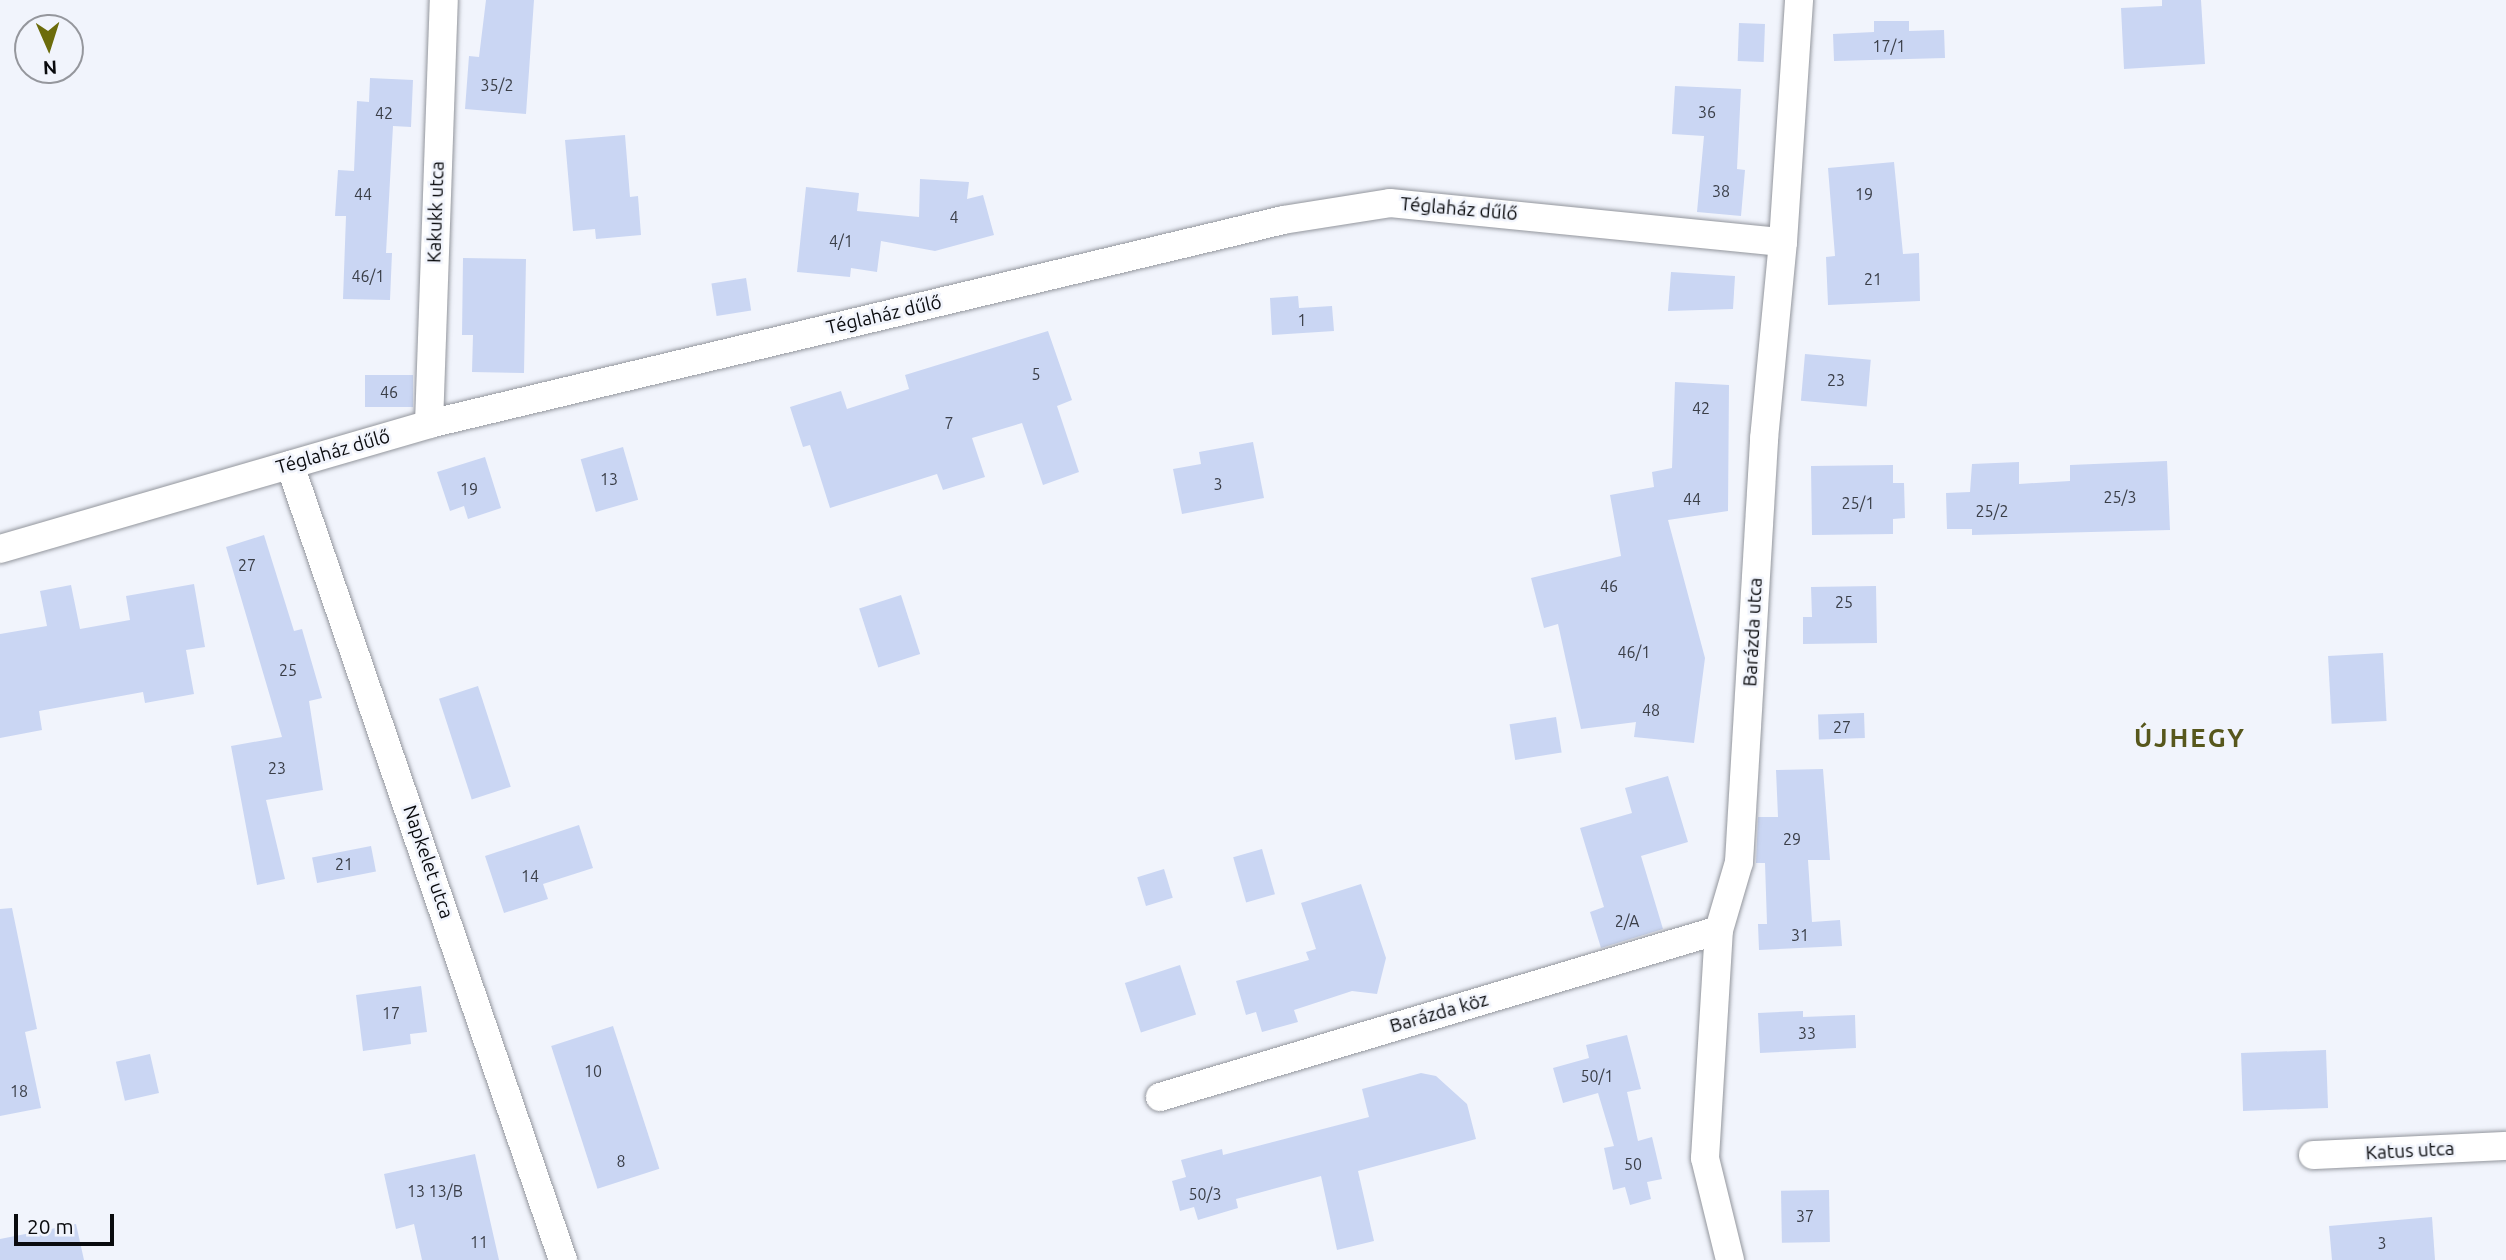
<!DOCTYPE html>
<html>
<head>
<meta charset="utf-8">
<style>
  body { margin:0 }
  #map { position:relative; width:2506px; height:1260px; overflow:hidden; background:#f1f4fc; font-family:Ubuntu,sans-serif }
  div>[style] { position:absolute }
  .building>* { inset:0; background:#cad6f3; transform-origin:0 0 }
  .roads { filter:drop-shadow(0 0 2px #93969d) drop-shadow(0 0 2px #93969d) }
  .minor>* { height:28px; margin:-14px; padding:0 14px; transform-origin:14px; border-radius:14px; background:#fff }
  span { translate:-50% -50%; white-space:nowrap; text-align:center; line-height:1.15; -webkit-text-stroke:5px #f1f4fc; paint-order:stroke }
  .number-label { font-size:16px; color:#3a3e47 }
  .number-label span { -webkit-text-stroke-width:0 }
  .street-label { font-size:19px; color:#0a0b0e }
  .district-label { font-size:26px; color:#57571c; font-weight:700; letter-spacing:2px }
  .north { position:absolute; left:14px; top:14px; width:70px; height:70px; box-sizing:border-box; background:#f1f4fc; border:2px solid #95979d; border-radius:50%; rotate:177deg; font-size:19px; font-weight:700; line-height:28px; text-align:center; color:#0a0b0e }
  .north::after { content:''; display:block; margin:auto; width:24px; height:32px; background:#6c6c0b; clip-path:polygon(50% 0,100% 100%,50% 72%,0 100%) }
  .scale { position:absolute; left:14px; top:1214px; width:100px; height:32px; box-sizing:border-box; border:4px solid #0a0b0e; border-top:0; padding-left:9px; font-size:21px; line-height:24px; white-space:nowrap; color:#0a0b0e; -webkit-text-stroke:5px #f1f4fc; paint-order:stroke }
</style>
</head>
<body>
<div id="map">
  <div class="building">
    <div style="clip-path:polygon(486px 0,534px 0,526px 114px,465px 109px,469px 56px,479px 57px)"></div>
    <div style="clip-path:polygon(2162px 0,2201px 0,2205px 64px,2124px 69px,2121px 8px,2162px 6px)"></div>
    <div style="clip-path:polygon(1874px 21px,1909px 21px,1909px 31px,1944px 30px,1945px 58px,1834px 61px,1833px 34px,1874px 32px)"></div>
    <div style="left:1739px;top:23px;width:26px;height:38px;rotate:2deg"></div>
    <div style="clip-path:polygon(370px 78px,413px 80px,411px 127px,393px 126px,386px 253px,392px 253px,390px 300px,343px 299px,346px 216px,335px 216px,338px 170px,354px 171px,357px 101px,369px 102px)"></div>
    <div style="clip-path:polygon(1675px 86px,1741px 89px,1737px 169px,1745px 170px,1741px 216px,1697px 212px,1704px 136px,1672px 134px)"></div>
    <div style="clip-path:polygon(625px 135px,630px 197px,638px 196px,641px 235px,596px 239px,595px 229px,573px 231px,565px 140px)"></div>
    <div style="clip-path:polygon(1894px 162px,1903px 254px,1919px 253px,1920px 301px,1828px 305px,1826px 257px,1835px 256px,1828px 168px)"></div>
    <div style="clip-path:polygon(920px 179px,969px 182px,967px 199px,983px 195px,994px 235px,935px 251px,881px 241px,877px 272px,851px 268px,850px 277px,797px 272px,806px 187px,859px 193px,857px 211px,919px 217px)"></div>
    <div style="clip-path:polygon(463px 258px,526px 259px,524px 373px,472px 372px,473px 335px,462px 335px)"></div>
    <div style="clip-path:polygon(1671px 272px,1735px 276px,1733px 309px,1668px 311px)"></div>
    <div style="left:746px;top:278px;width:33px;height:35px;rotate:81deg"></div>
    <div style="clip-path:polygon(1298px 296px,1299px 308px,1332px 306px,1334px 331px,1272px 335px,1270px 298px)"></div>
    <div style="clip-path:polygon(1048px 331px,1072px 400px,1057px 406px,1079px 472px,1043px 485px,1022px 423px,972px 438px,985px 477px,943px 490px,937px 474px,830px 508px,810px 445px,803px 447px,790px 407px,841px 391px,847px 409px,909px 389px,905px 375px)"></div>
    <div style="left:1805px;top:354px;width:66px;height:47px;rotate:5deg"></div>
    <div style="left:413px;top:375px;width:32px;height:48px;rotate:90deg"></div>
    <div style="clip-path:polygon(1675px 382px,1729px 385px,1728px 511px,1668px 520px,1705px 658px,1694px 743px,1634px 737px,1636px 722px,1581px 729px,1558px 624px,1544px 628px,1531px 578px,1621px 556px,1610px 495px,1654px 487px,1652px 472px,1672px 468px)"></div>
    <div style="clip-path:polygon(1253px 442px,1264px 498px,1182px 514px,1173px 469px,1201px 464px,1199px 452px)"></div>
    <div style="left:623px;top:447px;width:55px;height:44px;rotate:74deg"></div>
    <div style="clip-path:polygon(485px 457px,501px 508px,468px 519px,464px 506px,450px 511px,437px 472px)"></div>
    <div style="clip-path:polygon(2167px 461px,2170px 530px,1972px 535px,1972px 529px,1947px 529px,1946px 493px,1970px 492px,1972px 464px,2019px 462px,2019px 484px,2070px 481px,2070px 465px)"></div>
    <div style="clip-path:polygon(1893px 465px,1893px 483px,1904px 483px,1905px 518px,1893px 519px,1893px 534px,1812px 535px,1811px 466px)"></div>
    <div style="clip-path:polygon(264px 535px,294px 631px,302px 629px,322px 698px,309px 701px,323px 790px,266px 800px,285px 879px,257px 885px,231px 746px,282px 737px,226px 547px)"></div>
    <div style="clip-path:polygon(194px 584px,205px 647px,186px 650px,194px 694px,145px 703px,143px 692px,39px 711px,42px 730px,0 738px,0 634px,47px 626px,40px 591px,71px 585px,80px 629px,130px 620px,126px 596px)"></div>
    <div style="clip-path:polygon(1876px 586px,1877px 643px,1803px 644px,1803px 617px,1812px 617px,1811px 587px)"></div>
    <div style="left:901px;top:595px;width:62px;height:44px;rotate:72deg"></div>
    <div style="left:2383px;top:653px;width:68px;height:55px;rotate:87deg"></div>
    <div style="left:478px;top:686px;width:106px;height:41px;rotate:72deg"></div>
    <div style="left:1864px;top:713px;width:25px;height:46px;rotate:88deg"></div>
    <div style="left:1556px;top:717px;width:36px;height:47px;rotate:81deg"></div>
    <div style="clip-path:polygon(1823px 769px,1830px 860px,1808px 860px,1812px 922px,1840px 920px,1842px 946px,1759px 950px,1758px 924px,1767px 924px,1765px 863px,1756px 863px,1758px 817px,1778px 817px,1776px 770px)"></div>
    <div style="clip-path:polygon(1668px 776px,1688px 842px,1641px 856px,1663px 929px,1601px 948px,1590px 912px,1604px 907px,1580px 828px,1632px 813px,1625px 788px)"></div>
    <div style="clip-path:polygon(579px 825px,593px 868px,543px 884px,548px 899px,504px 913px,485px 856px)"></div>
    <div style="left:371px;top:846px;width:26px;height:60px;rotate:79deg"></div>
    <div style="left:1262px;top:849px;width:47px;height:30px;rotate:74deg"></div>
    <div style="left:1164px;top:869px;width:30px;height:28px;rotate:73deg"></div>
    <div style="clip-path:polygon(1361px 884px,1386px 958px,1377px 994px,1352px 991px,1294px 1010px,1298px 1022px,1262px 1032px,1256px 1012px,1246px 1015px,1236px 981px,1309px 960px,1306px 952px,1316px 949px,1301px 903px)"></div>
    <div style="clip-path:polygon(12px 908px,37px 1029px,25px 1032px,41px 1108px,0 1116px,0 909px)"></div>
    <div style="left:1180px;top:965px;width:52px;height:58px;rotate:72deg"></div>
    <div style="clip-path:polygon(421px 986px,427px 1032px,410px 1034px,411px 1044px,363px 1051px,356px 995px)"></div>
    <div style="clip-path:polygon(1803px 1011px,1803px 1017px,1855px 1015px,1856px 1048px,1760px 1053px,1758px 1013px)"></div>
    <div style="left:613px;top:1026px;width:150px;height:65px;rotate:72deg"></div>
    <div style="clip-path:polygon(1627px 1035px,1641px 1089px,1627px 1092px,1638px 1141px,1652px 1137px,1662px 1179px,1647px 1182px,1651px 1199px,1630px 1205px,1625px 1187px,1613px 1190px,1604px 1148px,1614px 1146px,1598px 1093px,1563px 1103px,1553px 1068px,1589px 1058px,1586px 1045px)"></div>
    <div style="left:2326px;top:1050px;width:58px;height:85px;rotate:88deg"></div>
    <div style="left:150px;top:1054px;width:40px;height:35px;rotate:77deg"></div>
    <div style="clip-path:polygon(1421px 1073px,1436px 1076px,1467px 1104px,1476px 1139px,1358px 1171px,1374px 1241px,1337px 1250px,1321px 1176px,1236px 1199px,1238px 1208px,1198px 1220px,1194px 1207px,1180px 1211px,1172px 1181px,1186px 1177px,1181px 1160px,1222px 1149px,1223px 1155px,1369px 1117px,1362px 1089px)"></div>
    <div style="clip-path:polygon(475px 1154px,499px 1260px,422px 1260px,414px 1224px,396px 1229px,384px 1174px)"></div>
    <div style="left:1829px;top:1190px;width:52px;height:48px;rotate:89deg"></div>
    <div style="clip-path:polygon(2432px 1217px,2435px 1260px,2332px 1260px,2329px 1226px)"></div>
    <div style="clip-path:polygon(76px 1224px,84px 1260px,0 1260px,0 1239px)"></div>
  </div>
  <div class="roads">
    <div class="minor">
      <div style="left:429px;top:424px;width:424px;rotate:-88deg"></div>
      <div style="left:290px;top:465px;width:841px;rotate:71.05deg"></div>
      <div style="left:0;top:549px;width:447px;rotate:-16.2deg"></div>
      <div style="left:429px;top:424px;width:878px;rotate:-13.43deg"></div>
      <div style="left:1283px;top:220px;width:108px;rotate:-9deg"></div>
      <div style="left:1390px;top:203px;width:395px;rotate:5.7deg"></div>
      <div style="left:1160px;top:1097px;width:583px;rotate:-16.63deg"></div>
      <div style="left:2313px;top:1155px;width:193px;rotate:-2.7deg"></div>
      <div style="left:1730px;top:1260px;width:105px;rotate:-103.8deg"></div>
      <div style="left:1705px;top:1158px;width:228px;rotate:-86.5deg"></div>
      <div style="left:1719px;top:930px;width:71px;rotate:-73.6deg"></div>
      <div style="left:1739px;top:862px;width:424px;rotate:-86.6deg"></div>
      <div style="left:1764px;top:439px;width:198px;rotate:-84.5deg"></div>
      <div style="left:1783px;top:242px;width:243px;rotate:-86.2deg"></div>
    </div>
  </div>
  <div class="number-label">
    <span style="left:1889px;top:46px">17/1</span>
    <span style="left:497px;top:85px">35/2</span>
    <span style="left:1707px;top:112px">36</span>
    <span style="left:384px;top:113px">42</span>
    <span style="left:1721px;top:191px">38</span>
    <span style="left:363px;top:194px">44</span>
    <span style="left:1864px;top:194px">19</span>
    <span style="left:954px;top:217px">4</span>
    <span style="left:841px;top:241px">4/1</span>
    <span style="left:368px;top:276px">46/1</span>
    <span style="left:1873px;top:279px">21</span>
    <span style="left:1302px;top:320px">1</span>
    <span style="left:1036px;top:374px">5</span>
    <span style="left:1836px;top:380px">23</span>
    <span style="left:389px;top:392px">46</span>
    <span style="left:1701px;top:408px">42</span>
    <span style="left:949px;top:423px">7</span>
    <span style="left:609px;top:479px">13</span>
    <span style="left:1218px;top:484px">3</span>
    <span style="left:469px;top:489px">19</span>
    <span style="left:2120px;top:497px">25/3</span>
    <span style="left:1692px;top:499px">44</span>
    <span style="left:1858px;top:503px">25/1</span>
    <span style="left:1992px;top:511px">25/2</span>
    <span style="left:247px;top:565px">27</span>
    <span style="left:1609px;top:586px">46</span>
    <span style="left:1844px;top:602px">25</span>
    <span style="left:1634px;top:652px">46/1</span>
    <span style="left:288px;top:670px">25</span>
    <span style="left:1651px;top:710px">48</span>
    <span style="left:1842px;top:727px">27</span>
    <span style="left:277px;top:768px">23</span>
    <span style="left:1792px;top:839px">29</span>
    <span style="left:344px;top:864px">21</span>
    <span style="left:530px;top:876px">14</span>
    <span style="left:1627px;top:921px">2/A</span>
    <span style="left:1800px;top:935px">31</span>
    <span style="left:391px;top:1013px">17</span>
    <span style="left:1807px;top:1033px">33</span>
    <span style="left:593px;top:1071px">10</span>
    <span style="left:1597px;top:1076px">50/1</span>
    <span style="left:19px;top:1091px">18</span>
    <span style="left:621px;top:1161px">8</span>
    <span style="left:1633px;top:1164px">50</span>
    <span style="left:435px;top:1191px">13 13/B</span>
    <span style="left:1205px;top:1194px">50/3</span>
    <span style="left:1805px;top:1216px">37</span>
    <span style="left:479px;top:1242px">11</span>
    <span style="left:2382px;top:1243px">3</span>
  </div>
  <div class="street-label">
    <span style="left:1459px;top:209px;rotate:5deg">Téglaház dűlő</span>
    <span style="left:436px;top:212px;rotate:-88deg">Kakukk utca</span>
    <span style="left:884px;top:315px;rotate:-13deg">Téglaház dűlő</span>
    <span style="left:333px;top:452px;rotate:-16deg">Téglaház dűlő</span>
    <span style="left:1753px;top:632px;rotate:-87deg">Barázda utca</span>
    <span style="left:428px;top:862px;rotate:71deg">Napkelet utca</span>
    <span style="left:1439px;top:1013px;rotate:-16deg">Barázda köz</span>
    <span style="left:2410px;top:1151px;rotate:-3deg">Katus utca</span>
  </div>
  <div class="district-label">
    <span style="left:2190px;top:738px">ÚJHEGY</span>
  </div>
  <div class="north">N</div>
  <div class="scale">20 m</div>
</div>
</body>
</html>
